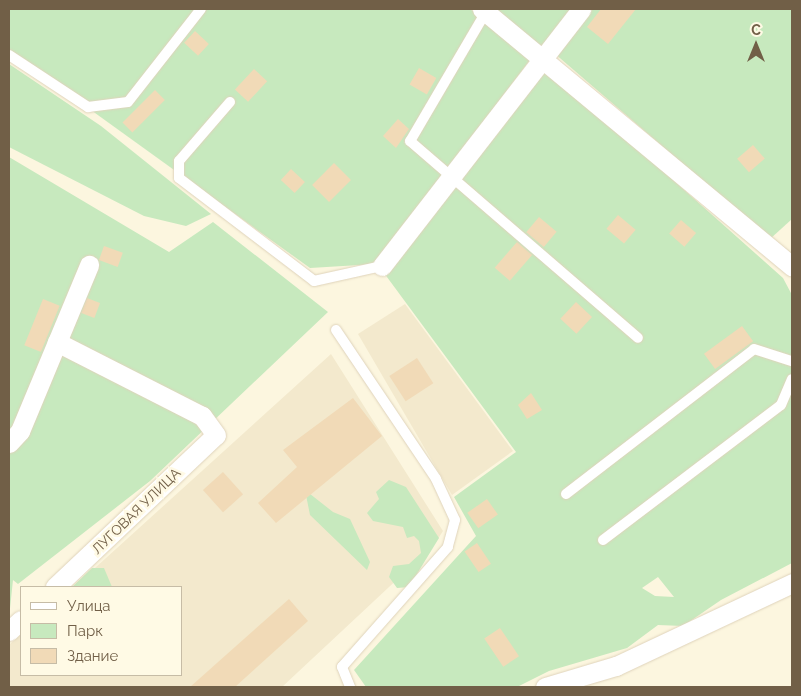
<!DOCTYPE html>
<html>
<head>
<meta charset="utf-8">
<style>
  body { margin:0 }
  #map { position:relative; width:801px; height:696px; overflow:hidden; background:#fcf6df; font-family:Raleway,sans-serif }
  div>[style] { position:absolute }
  .residential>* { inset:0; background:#f3e9cd }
  .green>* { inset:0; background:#c7e9be }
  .building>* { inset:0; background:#f1dab7; transform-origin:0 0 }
  .roads { filter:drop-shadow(0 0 1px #dfd3bb) drop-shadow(0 0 1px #dfd3bb) }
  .lane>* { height:10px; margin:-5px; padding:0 5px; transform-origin:5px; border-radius:5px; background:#fff }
  .street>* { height:19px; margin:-9.5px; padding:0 9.5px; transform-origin:9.5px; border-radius:9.5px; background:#fff }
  span { translate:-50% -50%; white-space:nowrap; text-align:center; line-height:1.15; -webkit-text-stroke:5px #fffae5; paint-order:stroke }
  .street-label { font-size:14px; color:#715f47 }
  .frame { position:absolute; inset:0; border:10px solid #715f47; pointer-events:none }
  .legend { position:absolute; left:20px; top:586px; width:162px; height:90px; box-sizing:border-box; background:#fffae5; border:1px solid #c6bca6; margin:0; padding:6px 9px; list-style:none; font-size:15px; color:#715f47 }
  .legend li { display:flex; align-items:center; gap:10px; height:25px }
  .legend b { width:25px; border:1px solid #c6bca6 }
  .north { position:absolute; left:731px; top:20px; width:50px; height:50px; -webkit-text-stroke:4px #fffae5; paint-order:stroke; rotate:0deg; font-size:14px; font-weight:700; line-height:20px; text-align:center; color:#715f47 }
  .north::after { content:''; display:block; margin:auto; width:18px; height:22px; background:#715f47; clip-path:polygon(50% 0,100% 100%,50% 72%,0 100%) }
</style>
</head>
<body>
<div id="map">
  <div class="residential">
    <div style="clip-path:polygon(405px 304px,513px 451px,452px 495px,358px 334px)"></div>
    <div style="clip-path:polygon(331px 354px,443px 531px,434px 545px,282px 687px,9px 687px,9px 645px,21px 634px,21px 675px,181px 675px,181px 587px,74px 587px)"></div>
  </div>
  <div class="green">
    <div style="clip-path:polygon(9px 9px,470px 9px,533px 56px,376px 264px,310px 268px,9px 51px)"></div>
    <div style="clip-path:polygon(486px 9px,573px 9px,540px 50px)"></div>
    <div style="clip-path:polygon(589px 9px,792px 9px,792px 219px,770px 239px,554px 53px)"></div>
    <div style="clip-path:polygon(9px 64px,101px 126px,211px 214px,186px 226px,144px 216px,9px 147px)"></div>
    <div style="clip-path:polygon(evenodd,544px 65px,783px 278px,792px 295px,792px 563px,721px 600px,683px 626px,658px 625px,627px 648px,549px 671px,517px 687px,366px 687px,354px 670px,476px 536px,454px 497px,516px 452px,384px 273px,544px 65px,658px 577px,674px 597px,655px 596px,642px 588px,658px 577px)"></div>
    <div style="clip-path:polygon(9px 157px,169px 252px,213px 222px,328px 312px,150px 481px,18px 584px,13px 580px,9px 618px)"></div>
    <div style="clip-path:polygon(389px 480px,406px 487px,439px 538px,409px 587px,397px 588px,389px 577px,393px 566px,409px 564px,421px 553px,419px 541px,414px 536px,407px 538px,403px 527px,373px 521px,367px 513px,379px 499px,376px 492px)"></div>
    <div style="clip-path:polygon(305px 490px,333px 512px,350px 519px,370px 562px,367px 570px,310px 515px)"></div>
    <div style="clip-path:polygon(92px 568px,104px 568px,112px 587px,72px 587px)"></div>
  </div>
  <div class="building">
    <div style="clip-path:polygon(601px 9px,636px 9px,608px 44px,587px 27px)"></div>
    <div style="left:195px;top:31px;width:19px;height:16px;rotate:43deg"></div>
    <div style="left:419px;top:68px;width:20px;height:19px;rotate:30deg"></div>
    <div style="left:254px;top:69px;width:18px;height:28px;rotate:43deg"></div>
    <div style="left:155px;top:90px;width:14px;height:46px;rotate:45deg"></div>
    <div style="clip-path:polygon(398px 119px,409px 129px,396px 148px,383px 136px)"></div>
    <div style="left:753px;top:145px;width:18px;height:21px;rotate:49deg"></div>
    <div style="left:334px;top:163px;width:24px;height:31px;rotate:45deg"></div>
    <div style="left:291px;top:169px;width:19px;height:15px;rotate:43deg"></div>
    <div style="left:618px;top:215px;width:23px;height:18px;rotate:40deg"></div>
    <div style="left:539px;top:217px;width:23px;height:20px;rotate:40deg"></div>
    <div style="left:681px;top:220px;width:20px;height:18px;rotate:41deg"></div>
    <div style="left:517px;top:242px;width:20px;height:34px;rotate:41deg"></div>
    <div style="left:104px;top:246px;width:20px;height:15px;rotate:20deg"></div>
    <div style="left:87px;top:298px;width:14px;height:16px;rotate:21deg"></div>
    <div style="left:43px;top:299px;width:18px;height:50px;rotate:22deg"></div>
    <div style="left:576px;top:302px;width:22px;height:23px;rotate:43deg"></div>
    <div style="left:742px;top:326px;width:19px;height:47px;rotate:54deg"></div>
    <div style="left:417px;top:358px;width:30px;height:33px;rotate:57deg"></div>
    <div style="clip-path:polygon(531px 393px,542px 410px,527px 419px,518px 405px)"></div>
    <div style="clip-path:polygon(353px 398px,382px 436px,276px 523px,258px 503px,297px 467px,283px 450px)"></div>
    <div style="left:223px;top:472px;width:30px;height:27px;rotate:48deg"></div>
    <div style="left:487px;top:499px;width:19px;height:24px;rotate:55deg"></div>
    <div style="left:477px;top:543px;width:25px;height:15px;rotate:56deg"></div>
    <div style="clip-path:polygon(289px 599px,308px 621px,235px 687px,190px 687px)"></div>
    <div style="left:500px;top:628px;width:34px;height:19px;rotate:56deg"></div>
  </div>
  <div class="roads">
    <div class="lane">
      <div style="left:487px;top:10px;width:152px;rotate:120.4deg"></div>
      <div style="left:410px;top:141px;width:301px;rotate:40.8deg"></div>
      <div style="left:9px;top:55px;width:95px;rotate:33.4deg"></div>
      <div style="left:88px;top:107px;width:40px;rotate:-7.1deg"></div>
      <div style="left:128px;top:102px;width:118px;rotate:-51.9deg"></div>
      <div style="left:230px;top:102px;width:78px;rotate:130.8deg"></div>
      <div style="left:179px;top:161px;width:17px;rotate:90deg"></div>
      <div style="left:179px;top:178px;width:170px;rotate:37.3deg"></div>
      <div style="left:314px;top:281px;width:70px;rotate:-12.4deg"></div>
      <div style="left:336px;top:330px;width:179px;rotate:56.1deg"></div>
      <div style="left:436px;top:479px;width:45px;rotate:65.1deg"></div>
      <div style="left:455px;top:520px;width:28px;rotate:105deg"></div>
      <div style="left:448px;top:547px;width:160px;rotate:131.5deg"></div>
      <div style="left:342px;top:667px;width:22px;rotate:68deg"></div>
      <div style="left:566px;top:494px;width:237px;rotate:-37.6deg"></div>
      <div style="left:754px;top:349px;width:40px;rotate:18deg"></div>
      <div style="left:603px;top:540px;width:223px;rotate:-37.2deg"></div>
      <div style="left:781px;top:405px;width:28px;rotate:-67deg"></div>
    </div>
    <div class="street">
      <div style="left:482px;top:9px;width:403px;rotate:39.7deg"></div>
      <div style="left:382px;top:266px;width:325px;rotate:-52.2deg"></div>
      <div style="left:9px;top:443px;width:16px;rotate:-47deg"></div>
      <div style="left:20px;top:431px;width:180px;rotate:-67.4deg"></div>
      <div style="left:55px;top:587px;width:221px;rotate:-43.4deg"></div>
      <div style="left:216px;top:435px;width:24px;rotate:-126deg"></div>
      <div style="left:202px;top:416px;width:163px;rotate:-153deg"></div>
      <div style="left:9px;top:631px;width:16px;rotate:-43deg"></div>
      <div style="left:545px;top:687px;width:74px;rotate:-16.5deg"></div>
      <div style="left:616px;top:666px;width:195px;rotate:-25.2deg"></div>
    </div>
  </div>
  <div class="street-label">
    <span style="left:136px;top:511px;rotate:-44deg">ЛУГОВАЯ УЛИЦА</span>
  </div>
  <div class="frame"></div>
  <ul class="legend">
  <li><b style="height:6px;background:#fff"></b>Улица</li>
  <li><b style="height:14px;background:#c7e9be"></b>Парк</li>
  <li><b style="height:14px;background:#f1dab7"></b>Здание</li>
  </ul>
  <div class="north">С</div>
</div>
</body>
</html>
